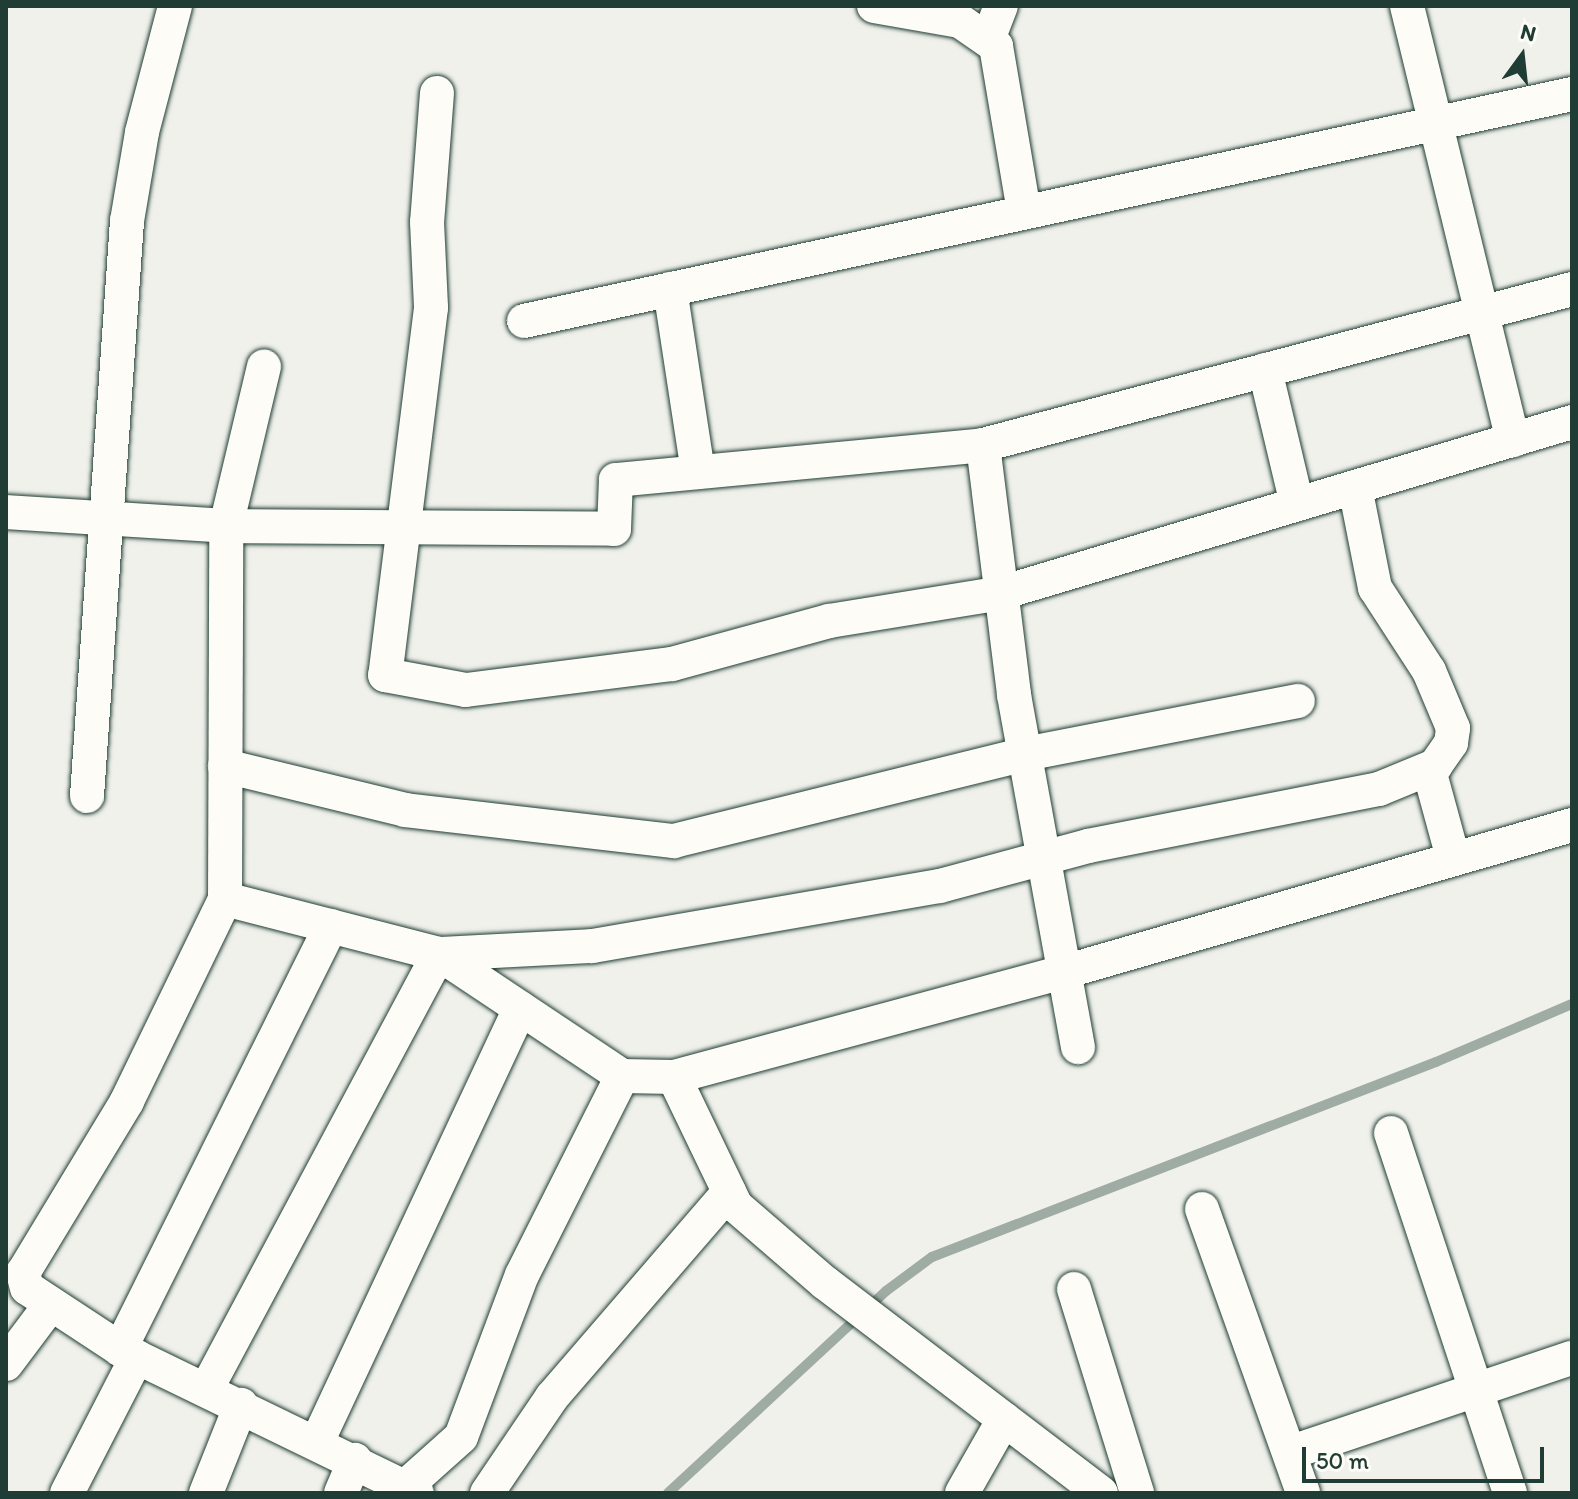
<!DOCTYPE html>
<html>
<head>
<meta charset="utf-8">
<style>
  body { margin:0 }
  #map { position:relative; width:1578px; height:1499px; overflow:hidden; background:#f0f1eb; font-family:Itim,sans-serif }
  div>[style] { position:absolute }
  .stream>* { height:10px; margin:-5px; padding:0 5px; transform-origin:5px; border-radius:5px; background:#9faca4 }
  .roads { filter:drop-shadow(0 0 2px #1f3d34) drop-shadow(0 0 2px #1f3d34) }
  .minor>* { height:34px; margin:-17px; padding:0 17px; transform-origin:17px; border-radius:17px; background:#fdfcf7 }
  span { translate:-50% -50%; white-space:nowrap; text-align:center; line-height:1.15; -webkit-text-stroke:8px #fdfcf7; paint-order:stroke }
  .frame { position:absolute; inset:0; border:8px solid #1f3d34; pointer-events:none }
  .north { position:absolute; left:1482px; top:16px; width:80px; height:80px; -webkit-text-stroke:6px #fdfcf7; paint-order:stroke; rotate:15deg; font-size:22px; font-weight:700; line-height:32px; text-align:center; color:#1f3d34 }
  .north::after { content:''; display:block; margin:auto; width:28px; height:36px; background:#1f3d34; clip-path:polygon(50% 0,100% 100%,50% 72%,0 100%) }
  .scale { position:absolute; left:1302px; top:1447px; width:242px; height:36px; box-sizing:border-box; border:4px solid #1f3d34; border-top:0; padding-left:10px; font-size:24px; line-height:28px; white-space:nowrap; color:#1f3d34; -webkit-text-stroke:6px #fdfcf7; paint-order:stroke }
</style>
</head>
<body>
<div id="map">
  <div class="stream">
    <div style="left:668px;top:1493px;width:297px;rotate:-42.8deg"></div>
    <div style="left:886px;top:1291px;width:57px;rotate:-36.5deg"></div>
    <div style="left:932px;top:1257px;width:540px;rotate:-21.15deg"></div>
    <div style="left:1436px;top:1062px;width:148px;rotate:-23.1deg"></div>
  </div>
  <div class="roads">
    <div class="minor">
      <div style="left:874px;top:6px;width:87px;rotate:9.9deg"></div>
      <div style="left:960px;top:21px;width:44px;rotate:34.8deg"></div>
      <div style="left:996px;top:46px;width:168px;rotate:80.4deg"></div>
      <div style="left:1407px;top:6px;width:447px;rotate:76.3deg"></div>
      <div style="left:989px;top:37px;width:33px;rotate:-69deg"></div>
      <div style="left:437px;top:93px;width:129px;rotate:94.4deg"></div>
      <div style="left:427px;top:222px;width:86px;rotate:87.3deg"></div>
      <div style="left:431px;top:308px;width:370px;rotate:97.1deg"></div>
      <div style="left:385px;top:675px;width:82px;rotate:10.5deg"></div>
      <div style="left:466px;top:690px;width:208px;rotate:-7.2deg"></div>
      <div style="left:672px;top:664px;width:163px;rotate:-15.3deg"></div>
      <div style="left:829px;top:621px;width:174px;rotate:-9.2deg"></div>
      <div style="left:1001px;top:593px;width:596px;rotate:-16.67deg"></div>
      <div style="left:670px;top:289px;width:185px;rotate:81.3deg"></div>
      <div style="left:524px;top:321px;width:1072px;rotate:-12.22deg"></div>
      <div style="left:1265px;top:370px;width:138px;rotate:76.6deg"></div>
      <div style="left:983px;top:445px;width:252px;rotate:82.9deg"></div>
      <div style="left:1014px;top:695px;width:358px;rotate:79.7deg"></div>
      <div style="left:6px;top:512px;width:220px;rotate:3.6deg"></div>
      <div style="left:226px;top:526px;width:164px;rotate:-76.6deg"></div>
      <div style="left:225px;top:766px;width:185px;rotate:13.7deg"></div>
      <div style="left:405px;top:810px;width:271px;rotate:6.6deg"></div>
      <div style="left:674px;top:841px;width:362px;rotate:-13.9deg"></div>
      <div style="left:1025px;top:754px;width:278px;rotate:-11deg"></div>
      <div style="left:1429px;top:770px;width:91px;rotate:74.7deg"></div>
      <div style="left:87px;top:796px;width:576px;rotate:-86.02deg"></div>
      <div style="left:127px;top:221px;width:90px;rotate:-80.4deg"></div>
      <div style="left:142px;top:132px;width:130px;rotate:-75.3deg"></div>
      <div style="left:331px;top:926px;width:473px;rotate:116.5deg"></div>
      <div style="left:120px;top:1349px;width:330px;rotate:25.9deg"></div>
      <div style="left:674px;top:1077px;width:404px;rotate:-15.1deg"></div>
      <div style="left:1064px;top:972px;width:529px;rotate:-16.14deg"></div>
      <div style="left:1391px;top:1133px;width:379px;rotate:71.7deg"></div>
      <div style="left:1202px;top:1209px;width:301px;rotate:70.4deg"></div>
      <div style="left:1074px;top:1289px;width:214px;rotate:72.8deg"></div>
      <div style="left:120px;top:1349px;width:111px;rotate:-146.7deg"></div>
      <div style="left:27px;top:1288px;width:16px;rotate:-105deg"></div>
      <div style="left:23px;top:1273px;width:201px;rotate:-58.8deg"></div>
      <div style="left:127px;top:1101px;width:225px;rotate:-64.1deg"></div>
      <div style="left:6px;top:1364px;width:75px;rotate:-53.1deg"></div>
      <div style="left:207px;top:1388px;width:492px;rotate:-61.9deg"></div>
      <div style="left:439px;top:954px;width:153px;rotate:-3deg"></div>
      <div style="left:592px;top:946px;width:353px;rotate:-9.8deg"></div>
      <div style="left:940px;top:886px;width:153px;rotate:-15.1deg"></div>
      <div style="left:1088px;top:846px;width:297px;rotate:-11.1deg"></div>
      <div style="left:1379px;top:789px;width:61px;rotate:-22.3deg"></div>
      <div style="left:1435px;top:766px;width:28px;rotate:-55deg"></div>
      <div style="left:1451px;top:743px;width:15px;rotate:-82deg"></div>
      <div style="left:1453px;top:728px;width:62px;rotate:-112.8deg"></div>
      <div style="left:1429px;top:671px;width:99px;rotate:-123deg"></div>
      <div style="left:1375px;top:588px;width:103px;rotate:-101.2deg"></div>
      <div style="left:317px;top:1442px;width:479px;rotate:-64.9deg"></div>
      <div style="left:1292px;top:1452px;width:295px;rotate:-18.6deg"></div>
      <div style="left:405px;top:1487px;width:75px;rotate:-41.8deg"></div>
      <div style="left:461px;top:1437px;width:173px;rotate:-69.4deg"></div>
      <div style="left:522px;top:1275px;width:223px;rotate:-63.3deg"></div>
      <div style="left:67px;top:1493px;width:153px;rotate:-62.8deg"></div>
      <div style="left:206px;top:1493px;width:95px;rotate:-68.3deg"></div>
      <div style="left:341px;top:1493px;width:36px;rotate:-67deg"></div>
      <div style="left:487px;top:1493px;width:116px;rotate:-55.9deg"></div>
      <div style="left:552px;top:1397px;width:271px;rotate:-49.2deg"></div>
      <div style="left:962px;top:1493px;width:85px;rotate:-60.4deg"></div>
      <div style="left:1101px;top:1493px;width:348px;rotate:-142.7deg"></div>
      <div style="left:824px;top:1282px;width:116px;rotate:-139.2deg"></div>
      <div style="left:736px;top:1206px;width:143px;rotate:-115.7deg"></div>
      <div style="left:674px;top:1077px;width:52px;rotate:-178.9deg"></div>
      <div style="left:622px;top:1076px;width:220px;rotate:-146.3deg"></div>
      <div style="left:439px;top:954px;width:221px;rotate:-165.6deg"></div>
      <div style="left:225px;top:899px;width:373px;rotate:-89.8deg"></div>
      <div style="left:226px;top:526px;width:388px;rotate:0.4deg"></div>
      <div style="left:614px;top:529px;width:49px;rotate:-87.7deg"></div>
      <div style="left:616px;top:480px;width:369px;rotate:-5.4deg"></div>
      <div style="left:983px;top:445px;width:609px;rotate:-14.83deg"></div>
    </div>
  </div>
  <div class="frame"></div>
  <div class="north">N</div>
  <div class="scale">50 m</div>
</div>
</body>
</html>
